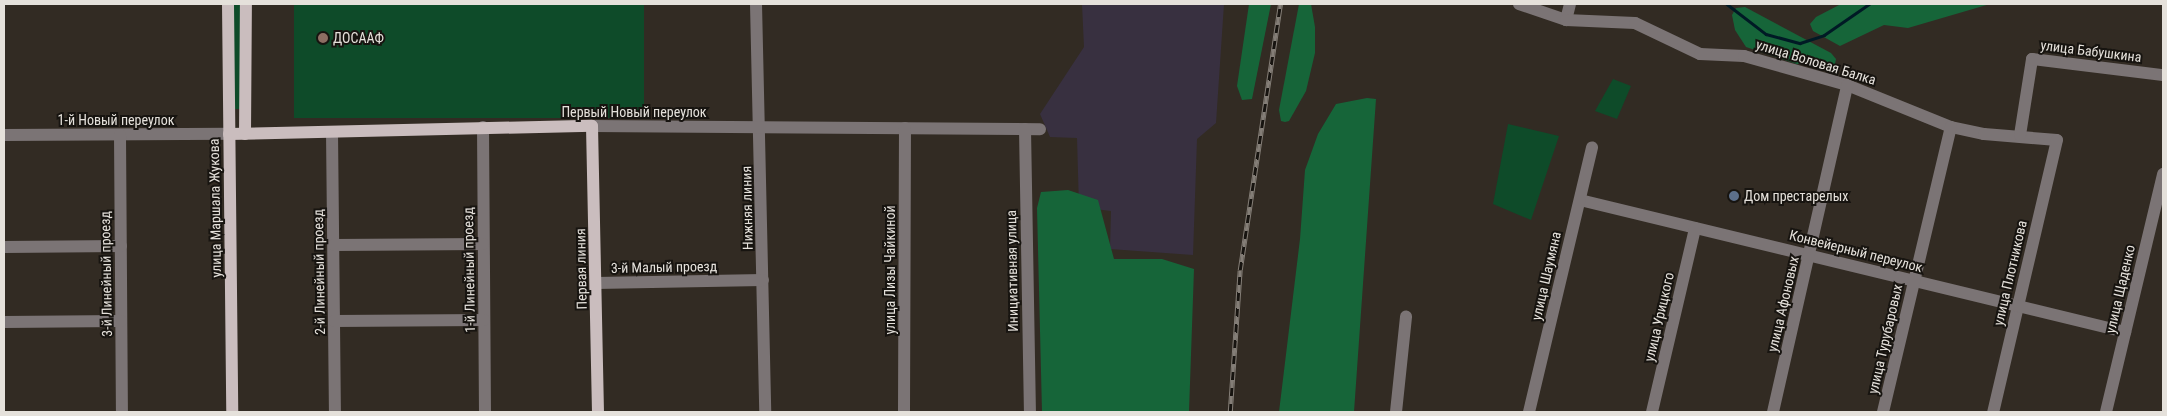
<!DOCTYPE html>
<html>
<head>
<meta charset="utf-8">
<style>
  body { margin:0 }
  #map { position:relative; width:2167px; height:416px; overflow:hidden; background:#322b23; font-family:"Roboto Condensed",sans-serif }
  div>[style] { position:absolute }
  .industrial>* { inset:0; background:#383040 }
  .green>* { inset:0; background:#0e4b29; transform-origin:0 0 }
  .forest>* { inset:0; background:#166539 }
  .stream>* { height:2.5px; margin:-1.25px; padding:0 1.25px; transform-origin:1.25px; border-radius:1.25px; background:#001a25 }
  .minor>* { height:12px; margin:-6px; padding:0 6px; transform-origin:6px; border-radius:6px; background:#7b7475 }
  .major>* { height:12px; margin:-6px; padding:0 6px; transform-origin:6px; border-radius:6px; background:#cabdbe }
  .rail>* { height:4.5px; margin-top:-2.25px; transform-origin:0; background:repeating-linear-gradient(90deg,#171410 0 8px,#847e77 0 16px); box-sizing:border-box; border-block:1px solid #847e77 }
  .dots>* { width:14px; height:14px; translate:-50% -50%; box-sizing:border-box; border:2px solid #171410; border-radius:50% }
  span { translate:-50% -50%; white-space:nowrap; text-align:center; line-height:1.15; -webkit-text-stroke:4px #171410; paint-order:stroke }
  .poi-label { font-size:14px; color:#e5e1db }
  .left { translate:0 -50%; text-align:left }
  .street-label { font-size:14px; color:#e5e1db }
  .frame { position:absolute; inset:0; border:5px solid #e5e1db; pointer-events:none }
</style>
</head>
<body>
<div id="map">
  <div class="industrial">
    <div style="clip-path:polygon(1082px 4px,1224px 4px,1216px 123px,1197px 139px,1193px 255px,1110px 249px,1111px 211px,1079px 207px,1077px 138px,1050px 137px,1040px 114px,1084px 47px)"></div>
  </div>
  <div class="green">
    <div style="clip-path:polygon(231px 4px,242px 4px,242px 109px,233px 109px)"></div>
    <div style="left:294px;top:4px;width:350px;height:114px"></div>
    <div style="clip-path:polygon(1613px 79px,1631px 86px,1617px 119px,1595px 111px)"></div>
    <div style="clip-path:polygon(1508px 124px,1559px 136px,1531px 220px,1493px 204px)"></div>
  </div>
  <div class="forest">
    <div style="clip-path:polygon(1249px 4px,1271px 4px,1252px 99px,1242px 100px,1237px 86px)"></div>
    <div style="clip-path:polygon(1299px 4px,1311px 4px,1315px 27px,1315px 53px,1306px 91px,1289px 121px,1285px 122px,1281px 121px,1279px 110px)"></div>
    <div style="clip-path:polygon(1841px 4px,1990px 4px,1908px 28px,1884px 25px,1840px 46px,1813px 31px,1810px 24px,1816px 17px)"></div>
    <div style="clip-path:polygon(1745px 7px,1831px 53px,1836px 59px,1835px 64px,1797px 64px,1746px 47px,1735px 30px,1732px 15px,1736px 8px)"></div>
    <div style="clip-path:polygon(1367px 98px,1376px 99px,1354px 412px,1279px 412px,1300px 239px,1305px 170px,1318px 134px,1336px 104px)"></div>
    <div style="clip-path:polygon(1068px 190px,1098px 200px,1114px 259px,1162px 259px,1194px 269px,1189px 412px,1042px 412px,1037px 208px,1041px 192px)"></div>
  </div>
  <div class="stream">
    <div style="left:1727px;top:4px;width:49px;rotate:37.6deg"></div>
    <div style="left:1766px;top:34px;width:35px;rotate:15deg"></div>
    <div style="left:1800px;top:43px;width:25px;rotate:-18deg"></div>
    <div style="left:1824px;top:35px;width:55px;rotate:-34.6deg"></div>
  </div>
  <div class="minor">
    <div style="left:756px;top:4px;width:408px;rotate:88.7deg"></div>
    <div style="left:1519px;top:4px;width:50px;rotate:18.8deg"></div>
    <div style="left:1566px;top:20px;width:16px;rotate:-76deg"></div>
    <div style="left:1566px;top:20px;width:69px;rotate:2.5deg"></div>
    <div style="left:1635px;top:23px;width:72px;rotate:25.5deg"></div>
    <div style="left:1700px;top:54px;width:44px;rotate:2.6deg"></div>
    <div style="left:1744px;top:56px;width:107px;rotate:15.7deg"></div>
    <div style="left:1847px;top:85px;width:112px;rotate:22deg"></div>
    <div style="left:1951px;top:127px;width:34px;rotate:12deg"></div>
    <div style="left:1984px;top:134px;width:73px;rotate:4.7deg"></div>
    <div style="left:2057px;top:140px;width:279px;rotate:103.2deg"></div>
    <div style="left:592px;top:126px;width:448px;rotate:0.4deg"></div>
    <div style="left:483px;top:127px;width:285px;rotate:89.6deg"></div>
    <div style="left:1025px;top:129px;width:283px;rotate:89deg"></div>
    <div style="left:332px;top:132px;width:280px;rotate:89.4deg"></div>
    <div style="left:4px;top:135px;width:225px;rotate:-0.3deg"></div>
    <div style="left:120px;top:135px;width:277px;rotate:89.6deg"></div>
    <div style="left:2020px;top:135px;width:77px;rotate:-81deg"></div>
    <div style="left:2032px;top:59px;width:132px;rotate:7deg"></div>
    <div style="left:1580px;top:200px;width:561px;rotate:13.61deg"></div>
    <div style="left:334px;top:245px;width:149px;rotate:-0.4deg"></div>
    <div style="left:4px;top:247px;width:117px;rotate:-0.5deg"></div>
    <div style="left:596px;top:283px;width:167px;rotate:-1deg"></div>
    <div style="left:334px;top:321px;width:150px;rotate:-0.4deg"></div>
    <div style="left:4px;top:322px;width:117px;rotate:-0.5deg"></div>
    <div style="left:904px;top:412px;width:284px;rotate:-89.8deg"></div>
    <div style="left:1396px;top:412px;width:96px;rotate:-84deg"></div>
    <div style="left:1529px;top:412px;width:272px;rotate:-76.6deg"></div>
    <div style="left:1652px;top:412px;width:189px;rotate:-76.8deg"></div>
    <div style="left:1773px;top:412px;width:335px;rotate:-77.2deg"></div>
    <div style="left:1883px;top:412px;width:293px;rotate:-76.6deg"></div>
    <div style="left:2106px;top:412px;width:245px;rotate:-76.5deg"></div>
  </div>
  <div class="major">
    <div style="left:228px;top:4px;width:408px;rotate:89.4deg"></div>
    <div style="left:229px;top:134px;width:363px;rotate:-1.3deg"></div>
    <div style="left:592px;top:126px;width:286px;rotate:88.8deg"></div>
    <div style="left:245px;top:134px;width:130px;rotate:-89.6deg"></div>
  </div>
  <div class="rail">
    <div style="left:1230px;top:412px;width:142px;rotate:-86deg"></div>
    <div style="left:1240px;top:270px;width:269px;rotate:-81.4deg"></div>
  </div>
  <div class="dots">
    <div style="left:323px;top:38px;background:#8d6e63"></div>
    <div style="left:1734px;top:196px;background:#5c6f8a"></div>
  </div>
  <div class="poi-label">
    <span class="left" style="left:333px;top:38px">ДОСААФ</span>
    <span class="left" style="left:1744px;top:196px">Дом престарелых</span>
  </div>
  <div class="street-label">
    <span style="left:2091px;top:51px;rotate:7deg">улица Бабушкина</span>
    <span style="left:1816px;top:62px;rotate:17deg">улица Воловая Балка</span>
    <span style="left:634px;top:112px">Первый Новый переулок</span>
    <span style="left:116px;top:120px">1-й Новый переулок</span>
    <span style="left:215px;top:208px;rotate:-91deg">улица Маршала Жукова</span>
    <span style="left:747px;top:208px;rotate:-91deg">Нижняя линия</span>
    <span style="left:1856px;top:251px;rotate:14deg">Конвейерный переулок</span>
    <span style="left:664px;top:267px;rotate:-1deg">3-й Малый проезд</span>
    <span style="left:581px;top:269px;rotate:-91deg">Первая линия</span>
    <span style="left:469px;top:270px;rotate:-91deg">1-й Линейный проезд</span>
    <span style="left:890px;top:270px;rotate:-90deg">улица Лизы Чайкиной</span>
    <span style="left:1012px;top:271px;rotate:-91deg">Инициативная улица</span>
    <span style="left:319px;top:272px;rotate:-91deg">2-й Линейный проезд</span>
    <span style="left:2010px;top:273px;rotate:-77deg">улица Плотникова</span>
    <span style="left:106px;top:274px;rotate:-91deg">3-й Линейный проезд</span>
    <span style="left:1546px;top:276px;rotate:-77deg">улица Шаумяна</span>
    <span style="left:2120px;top:289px;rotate:-77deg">улица Щаденко</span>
    <span style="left:1783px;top:304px;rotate:-77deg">улица Афоновых</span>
    <span style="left:1659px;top:317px;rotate:-77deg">улица Урицкого</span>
    <span style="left:1885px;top:339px;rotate:-77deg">улица Турубаровых</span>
  </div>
  <div class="frame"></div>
</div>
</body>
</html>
